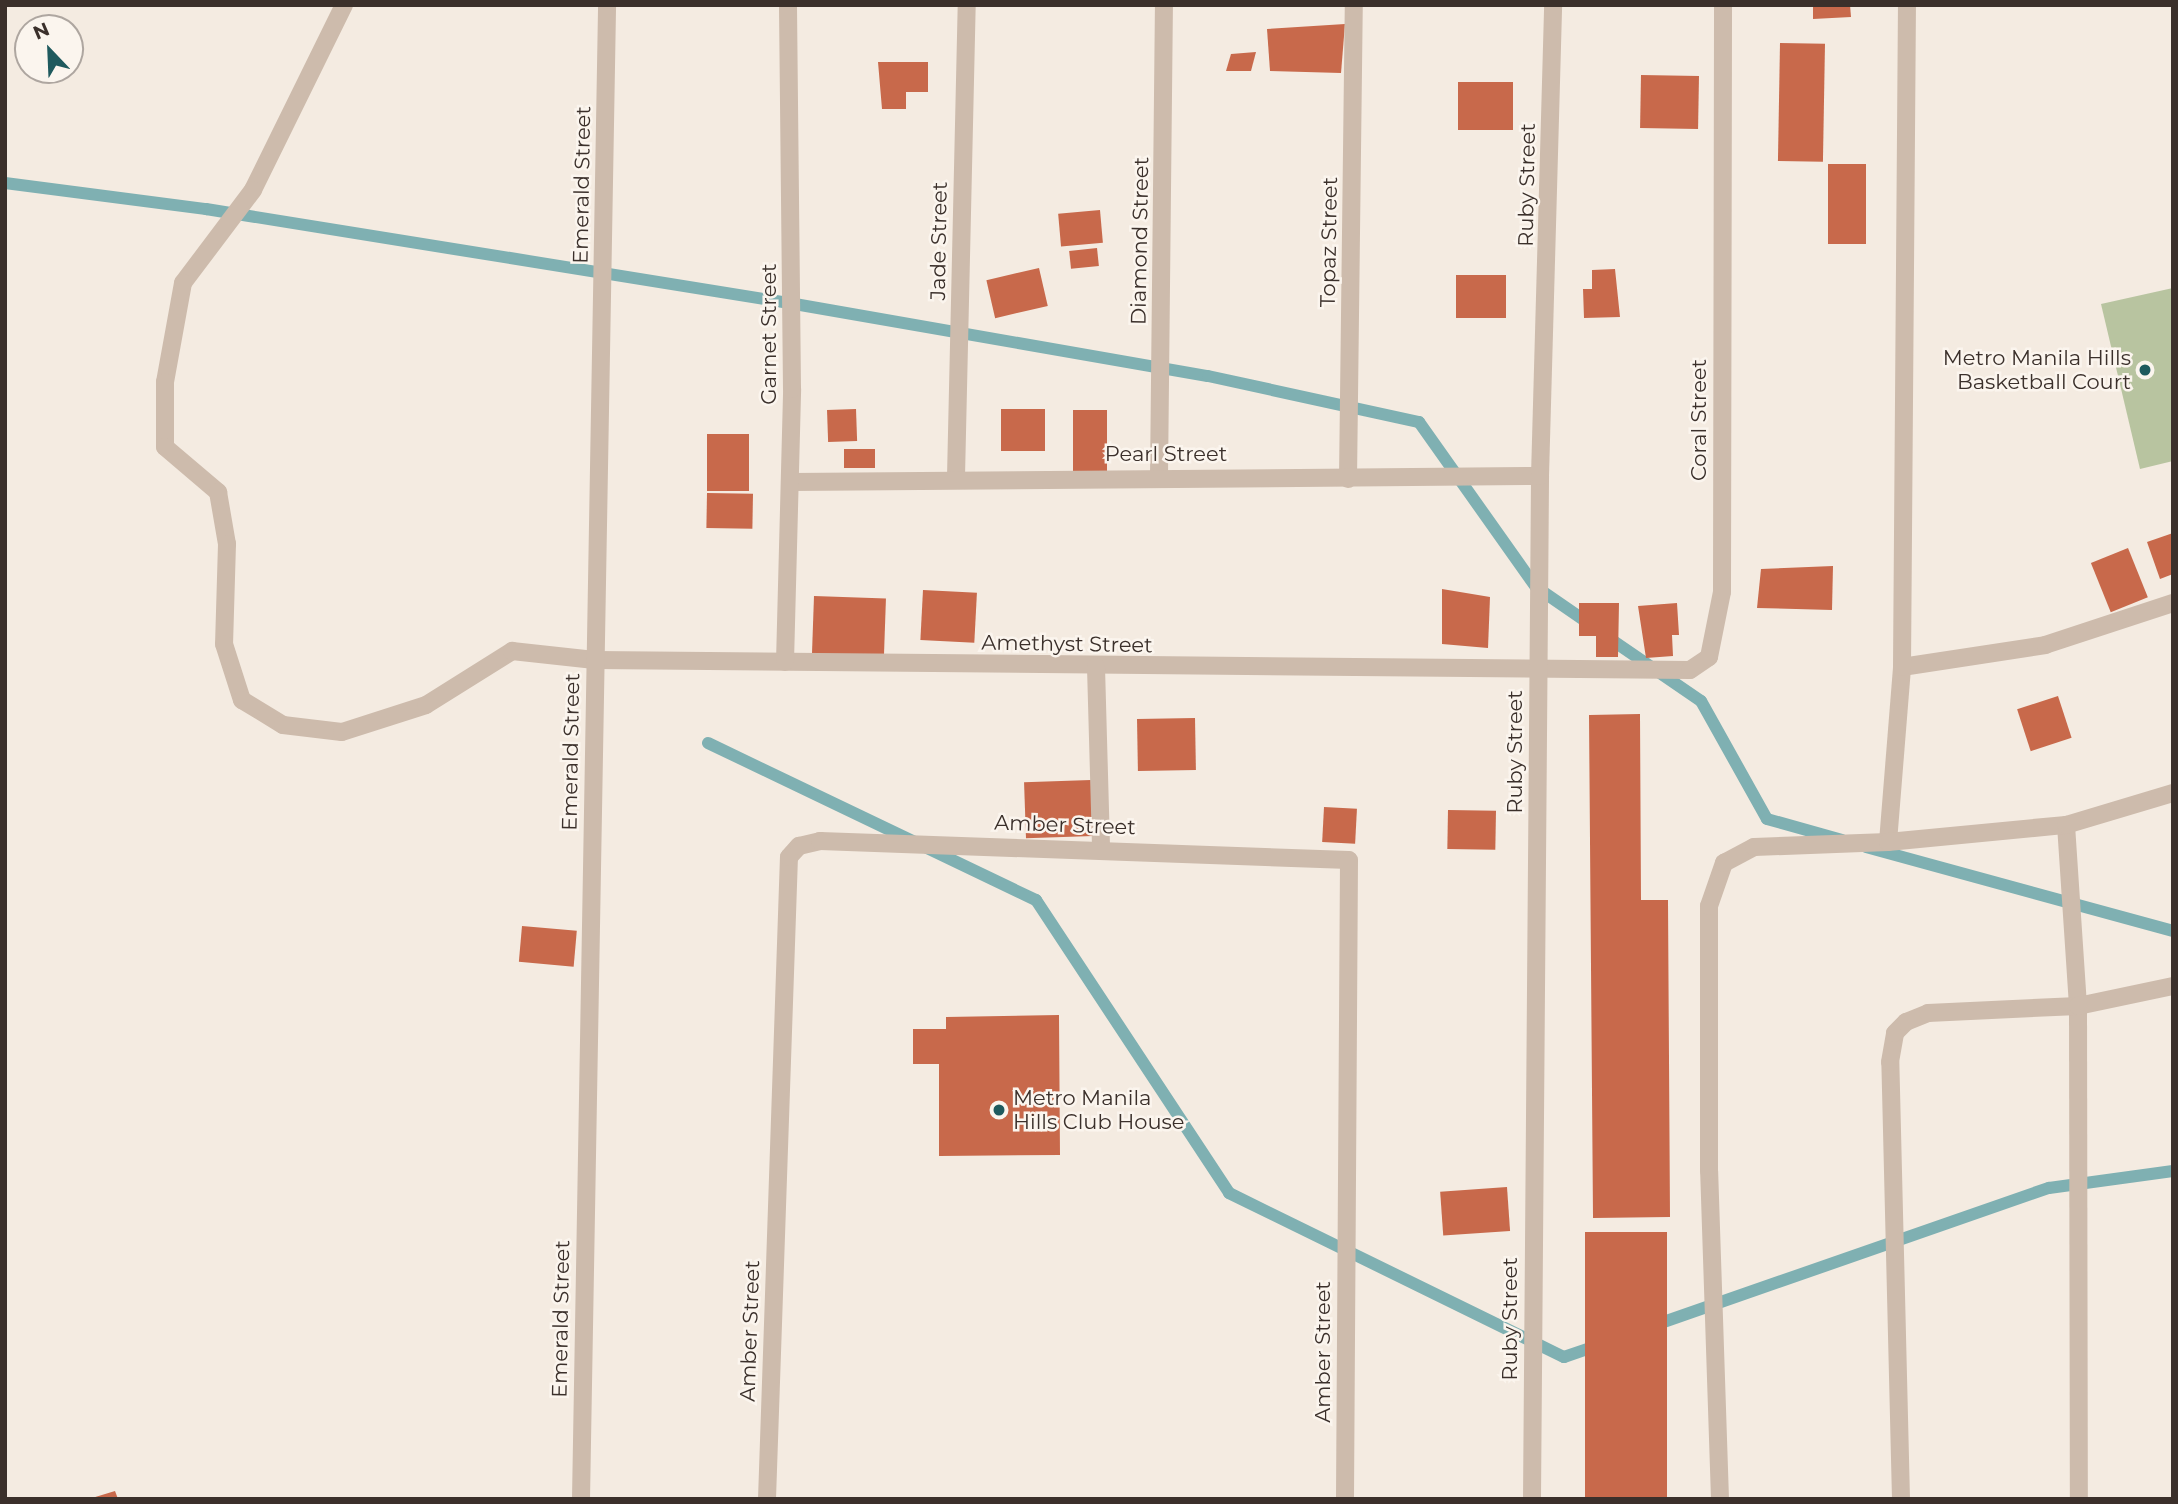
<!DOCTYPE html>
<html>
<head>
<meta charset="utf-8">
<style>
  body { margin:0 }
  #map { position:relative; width:2178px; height:1504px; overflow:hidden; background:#f4ebe1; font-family:Montserrat,sans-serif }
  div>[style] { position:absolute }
  .green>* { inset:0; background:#b8c4a0 }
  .stream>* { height:12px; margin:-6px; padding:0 6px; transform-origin:6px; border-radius:6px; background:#7fb0b2 }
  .building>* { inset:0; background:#c8694b; transform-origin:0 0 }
  .minor>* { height:18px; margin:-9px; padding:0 9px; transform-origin:9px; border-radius:9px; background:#cdbbac }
  .dots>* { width:19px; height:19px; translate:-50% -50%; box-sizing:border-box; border:4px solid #fbf5ee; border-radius:50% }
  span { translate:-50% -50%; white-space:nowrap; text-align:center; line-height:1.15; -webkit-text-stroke:5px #fbf5ee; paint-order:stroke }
  .street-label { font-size:21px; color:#3b302b }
  .poi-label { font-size:21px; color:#3b302b }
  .right { translate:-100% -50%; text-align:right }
  .left { translate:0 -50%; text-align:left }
  .frame { position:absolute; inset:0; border:7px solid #3b302b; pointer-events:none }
  .north { position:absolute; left:14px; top:14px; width:70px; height:70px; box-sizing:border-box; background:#fbf5ee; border:2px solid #aea6a0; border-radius:50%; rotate:337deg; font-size:19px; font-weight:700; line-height:28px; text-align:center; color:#3b302b }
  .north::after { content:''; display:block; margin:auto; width:24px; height:32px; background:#1f5a5e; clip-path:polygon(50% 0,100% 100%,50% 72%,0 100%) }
</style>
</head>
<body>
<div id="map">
  <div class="green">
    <div style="clip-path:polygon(2173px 288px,2173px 461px,2140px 469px,2101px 304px)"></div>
  </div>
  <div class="stream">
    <div style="left:5px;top:183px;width:203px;rotate:7.4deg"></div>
    <div style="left:206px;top:209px;width:591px;rotate:9.16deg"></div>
    <div style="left:789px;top:303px;width:425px;rotate:9.9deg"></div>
    <div style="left:1208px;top:376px;width:216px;rotate:12.3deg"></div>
    <div style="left:1419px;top:422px;width:202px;rotate:54.7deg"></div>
    <div style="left:1536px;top:587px;width:67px;rotate:34.6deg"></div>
    <div style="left:1606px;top:636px;width:115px;rotate:34.4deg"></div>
    <div style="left:1701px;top:701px;width:135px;rotate:60.8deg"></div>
    <div style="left:1767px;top:819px;width:78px;rotate:15.6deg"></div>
    <div style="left:708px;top:743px;width:364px;rotate:25.6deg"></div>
    <div style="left:1036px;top:900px;width:351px;rotate:56.6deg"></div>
    <div style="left:1229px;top:1193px;width:373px;rotate:26.1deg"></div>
    <div style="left:1564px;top:1357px;width:39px;rotate:-19deg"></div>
    <div style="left:1866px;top:847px;width:318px;rotate:15.3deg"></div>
    <div style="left:1655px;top:1325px;width:417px;rotate:-19.2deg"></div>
    <div style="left:2049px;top:1188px;width:125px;rotate:-7.8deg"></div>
  </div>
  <div class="building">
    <div style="clip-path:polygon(1813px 5px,1850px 5px,1851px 17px,1813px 19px)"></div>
    <div style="clip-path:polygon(1345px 24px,1341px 73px,1270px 71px,1267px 29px)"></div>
    <div style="left:1780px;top:43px;width:45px;height:118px;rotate:1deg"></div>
    <div style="clip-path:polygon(1256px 52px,1251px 71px,1226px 71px,1231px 54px)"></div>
    <div style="clip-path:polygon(878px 62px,928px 62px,928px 92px,906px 92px,906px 109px,882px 109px)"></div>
    <div style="left:1641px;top:75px;width:58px;height:53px;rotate:1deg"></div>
    <div style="left:1458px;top:82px;width:55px;height:48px"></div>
    <div style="left:1866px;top:164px;width:80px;height:38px;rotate:90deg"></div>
    <div style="left:1100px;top:210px;width:33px;height:42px;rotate:85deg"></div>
    <div style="left:1097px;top:248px;width:18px;height:28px;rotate:84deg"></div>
    <div style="left:1039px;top:268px;width:39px;height:54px;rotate:77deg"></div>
    <div style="clip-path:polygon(1615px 269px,1620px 317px,1584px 318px,1583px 289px,1592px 289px,1592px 270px)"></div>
    <div style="left:1506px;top:275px;width:43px;height:50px;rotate:90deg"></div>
    <div style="left:856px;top:409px;width:32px;height:29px;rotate:88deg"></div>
    <div style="left:1001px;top:409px;width:44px;height:42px"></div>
    <div style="left:1073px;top:410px;width:34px;height:64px"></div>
    <div style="left:707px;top:434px;width:42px;height:57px"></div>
    <div style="left:875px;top:449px;width:19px;height:31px;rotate:90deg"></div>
    <div style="left:707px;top:493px;width:46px;height:35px;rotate:1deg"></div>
    <div style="clip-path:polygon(2173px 533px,2173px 574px,2160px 579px,2147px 542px)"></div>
    <div style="left:2128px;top:548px;width:53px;height:40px;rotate:68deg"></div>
    <div style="clip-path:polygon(1833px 566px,1832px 610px,1757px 608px,1761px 569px)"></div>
    <div style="clip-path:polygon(1442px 589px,1490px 597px,1488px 648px,1442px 644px)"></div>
    <div style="left:923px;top:590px;width:54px;height:50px;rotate:3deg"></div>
    <div style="left:814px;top:596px;width:72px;height:58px;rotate:2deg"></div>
    <div style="clip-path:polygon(1579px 603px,1619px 603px,1618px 657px,1596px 657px,1596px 636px,1579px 636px)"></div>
    <div style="clip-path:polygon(1677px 603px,1679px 635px,1672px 635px,1673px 656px,1646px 658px,1638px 606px)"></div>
    <div style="left:2058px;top:696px;width:44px;height:43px;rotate:72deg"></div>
    <div style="clip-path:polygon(1640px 714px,1641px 900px,1668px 900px,1670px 1217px,1593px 1218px,1589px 715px)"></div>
    <div style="left:1195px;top:718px;width:52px;height:58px;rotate:89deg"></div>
    <div style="left:1091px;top:780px;width:56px;height:67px;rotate:88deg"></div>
    <div style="left:1324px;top:807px;width:33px;height:35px;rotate:3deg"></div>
    <div style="left:1448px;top:810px;width:48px;height:39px;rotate:1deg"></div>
    <div style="left:522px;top:926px;width:55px;height:36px;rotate:5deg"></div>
    <div style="clip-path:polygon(1059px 1015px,1060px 1155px,939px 1156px,939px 1064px,913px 1064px,913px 1029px,946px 1029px,946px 1017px)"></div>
    <div style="left:1507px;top:1187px;width:44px;height:67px;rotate:86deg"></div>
    <div style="left:1585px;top:1232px;width:82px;height:267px"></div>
    <div style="clip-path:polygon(115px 1491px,118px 1499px,92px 1499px,92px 1498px)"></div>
  </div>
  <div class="minor">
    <div style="left:344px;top:5px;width:206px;rotate:116.2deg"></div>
    <div style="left:253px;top:190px;width:116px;rotate:127deg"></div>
    <div style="left:183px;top:283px;width:101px;rotate:100.3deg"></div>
    <div style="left:165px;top:382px;width:65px;rotate:90deg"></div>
    <div style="left:165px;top:447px;width:70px;rotate:40.3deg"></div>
    <div style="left:218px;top:492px;width:53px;rotate:80.2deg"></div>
    <div style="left:227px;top:544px;width:100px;rotate:91.7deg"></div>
    <div style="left:224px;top:644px;width:59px;rotate:72.2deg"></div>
    <div style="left:242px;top:700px;width:48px;rotate:31.4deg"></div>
    <div style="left:283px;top:725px;width:59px;rotate:6.8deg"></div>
    <div style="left:342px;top:732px;width:88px;rotate:-17.8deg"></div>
    <div style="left:426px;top:705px;width:102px;rotate:-32.1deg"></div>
    <div style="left:512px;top:651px;width:83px;rotate:6.2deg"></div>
    <div style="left:595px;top:660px;width:1095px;rotate:0.52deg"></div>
    <div style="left:1690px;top:670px;width:23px;rotate:-34deg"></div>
    <div style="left:1709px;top:657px;width:66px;rotate:-78.7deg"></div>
    <div style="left:1722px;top:592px;width:587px;rotate:-89.9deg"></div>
    <div style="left:956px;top:477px;width:472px;rotate:-88.7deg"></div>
    <div style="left:1159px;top:477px;width:472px;rotate:-89.4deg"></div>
    <div style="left:1348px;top:479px;width:474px;rotate:-89.3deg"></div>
    <div style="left:791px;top:482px;width:749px;rotate:-0.46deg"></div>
    <div style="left:785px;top:662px;width:273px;rotate:-88.5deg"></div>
    <div style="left:792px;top:389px;width:384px;rotate:-90.6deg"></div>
    <div style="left:1096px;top:667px;width:182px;rotate:88.4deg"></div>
    <div style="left:1902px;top:667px;width:145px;rotate:-8.7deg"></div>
    <div style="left:2045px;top:645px;width:135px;rotate:-18.2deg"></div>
    <div style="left:2066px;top:825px;width:181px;rotate:86.2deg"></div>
    <div style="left:2078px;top:1006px;width:493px;rotate:89.9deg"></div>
    <div style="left:1888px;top:842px;width:176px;rotate:-85.4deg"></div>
    <div style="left:1902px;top:667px;width:662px;rotate:-89.57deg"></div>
    <div style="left:581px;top:1499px;width:1494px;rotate:-89deg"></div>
    <div style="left:767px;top:1499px;width:642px;rotate:-88.04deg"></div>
    <div style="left:789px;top:857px;width:15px;rotate:-48deg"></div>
    <div style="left:799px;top:846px;width:22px;rotate:-13deg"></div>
    <div style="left:820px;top:841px;width:529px;rotate:2.06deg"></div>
    <div style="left:1349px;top:860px;width:639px;rotate:90.36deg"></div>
    <div style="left:1532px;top:1499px;width:1023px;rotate:-89.55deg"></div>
    <div style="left:1540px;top:476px;width:471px;rotate:-88.4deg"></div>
    <div style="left:1720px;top:1499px;width:328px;rotate:-91.9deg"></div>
    <div style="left:1709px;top:1171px;width:265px;rotate:-90deg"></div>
    <div style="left:1709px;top:906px;width:46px;rotate:-70.8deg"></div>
    <div style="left:1724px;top:863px;width:34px;rotate:-28deg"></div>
    <div style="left:1754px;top:847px;width:134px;rotate:-2.1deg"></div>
    <div style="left:1888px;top:842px;width:179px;rotate:-5.5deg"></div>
    <div style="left:2066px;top:825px;width:112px;rotate:-16.7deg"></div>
    <div style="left:1901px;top:1499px;width:437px;rotate:-91.4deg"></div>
    <div style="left:1890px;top:1062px;width:29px;rotate:-80deg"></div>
    <div style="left:1895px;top:1033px;width:16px;rotate:-45deg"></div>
    <div style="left:1906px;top:1022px;width:24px;rotate:-22deg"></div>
    <div style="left:1928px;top:1013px;width:150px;rotate:-2.7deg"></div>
    <div style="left:2078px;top:1006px;width:97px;rotate:-11.9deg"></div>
  </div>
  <div class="dots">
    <div style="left:2145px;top:370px;background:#1f5a5e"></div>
    <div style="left:999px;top:1110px;background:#1f5a5e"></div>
  </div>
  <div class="street-label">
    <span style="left:582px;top:185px;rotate:-89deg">Emerald Street</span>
    <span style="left:1527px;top:185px;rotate:-89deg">Ruby Street</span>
    <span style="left:939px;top:241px;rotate:-89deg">Jade Street</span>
    <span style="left:1140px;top:241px;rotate:-89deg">Diamond Street</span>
    <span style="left:1329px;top:242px;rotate:-89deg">Topaz Street</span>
    <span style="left:769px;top:334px;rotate:-90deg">Garnet Street</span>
    <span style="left:1699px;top:420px;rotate:-90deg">Coral Street</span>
    <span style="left:1166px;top:454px">Pearl Street</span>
    <span style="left:1067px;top:644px;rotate:1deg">Amethyst Street</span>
    <span style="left:571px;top:752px;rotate:-89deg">Emerald Street</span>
    <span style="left:1515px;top:752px;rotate:-90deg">Ruby Street</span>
    <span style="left:1065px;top:825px;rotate:2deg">Amber Street</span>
    <span style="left:561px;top:1319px;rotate:-89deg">Emerald Street</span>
    <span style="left:1510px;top:1319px;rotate:-90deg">Ruby Street</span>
    <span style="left:750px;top:1331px;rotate:-88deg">Amber Street</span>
    <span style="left:1323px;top:1352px;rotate:-90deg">Amber Street</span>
  </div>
  <div class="poi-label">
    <span class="right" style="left:2131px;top:370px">Metro Manila Hills<br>Basketball Court</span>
    <span class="left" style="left:1013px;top:1110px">Metro Manila<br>Hills Club House</span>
  </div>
  <div class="frame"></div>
  <div class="north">N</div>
</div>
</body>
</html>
